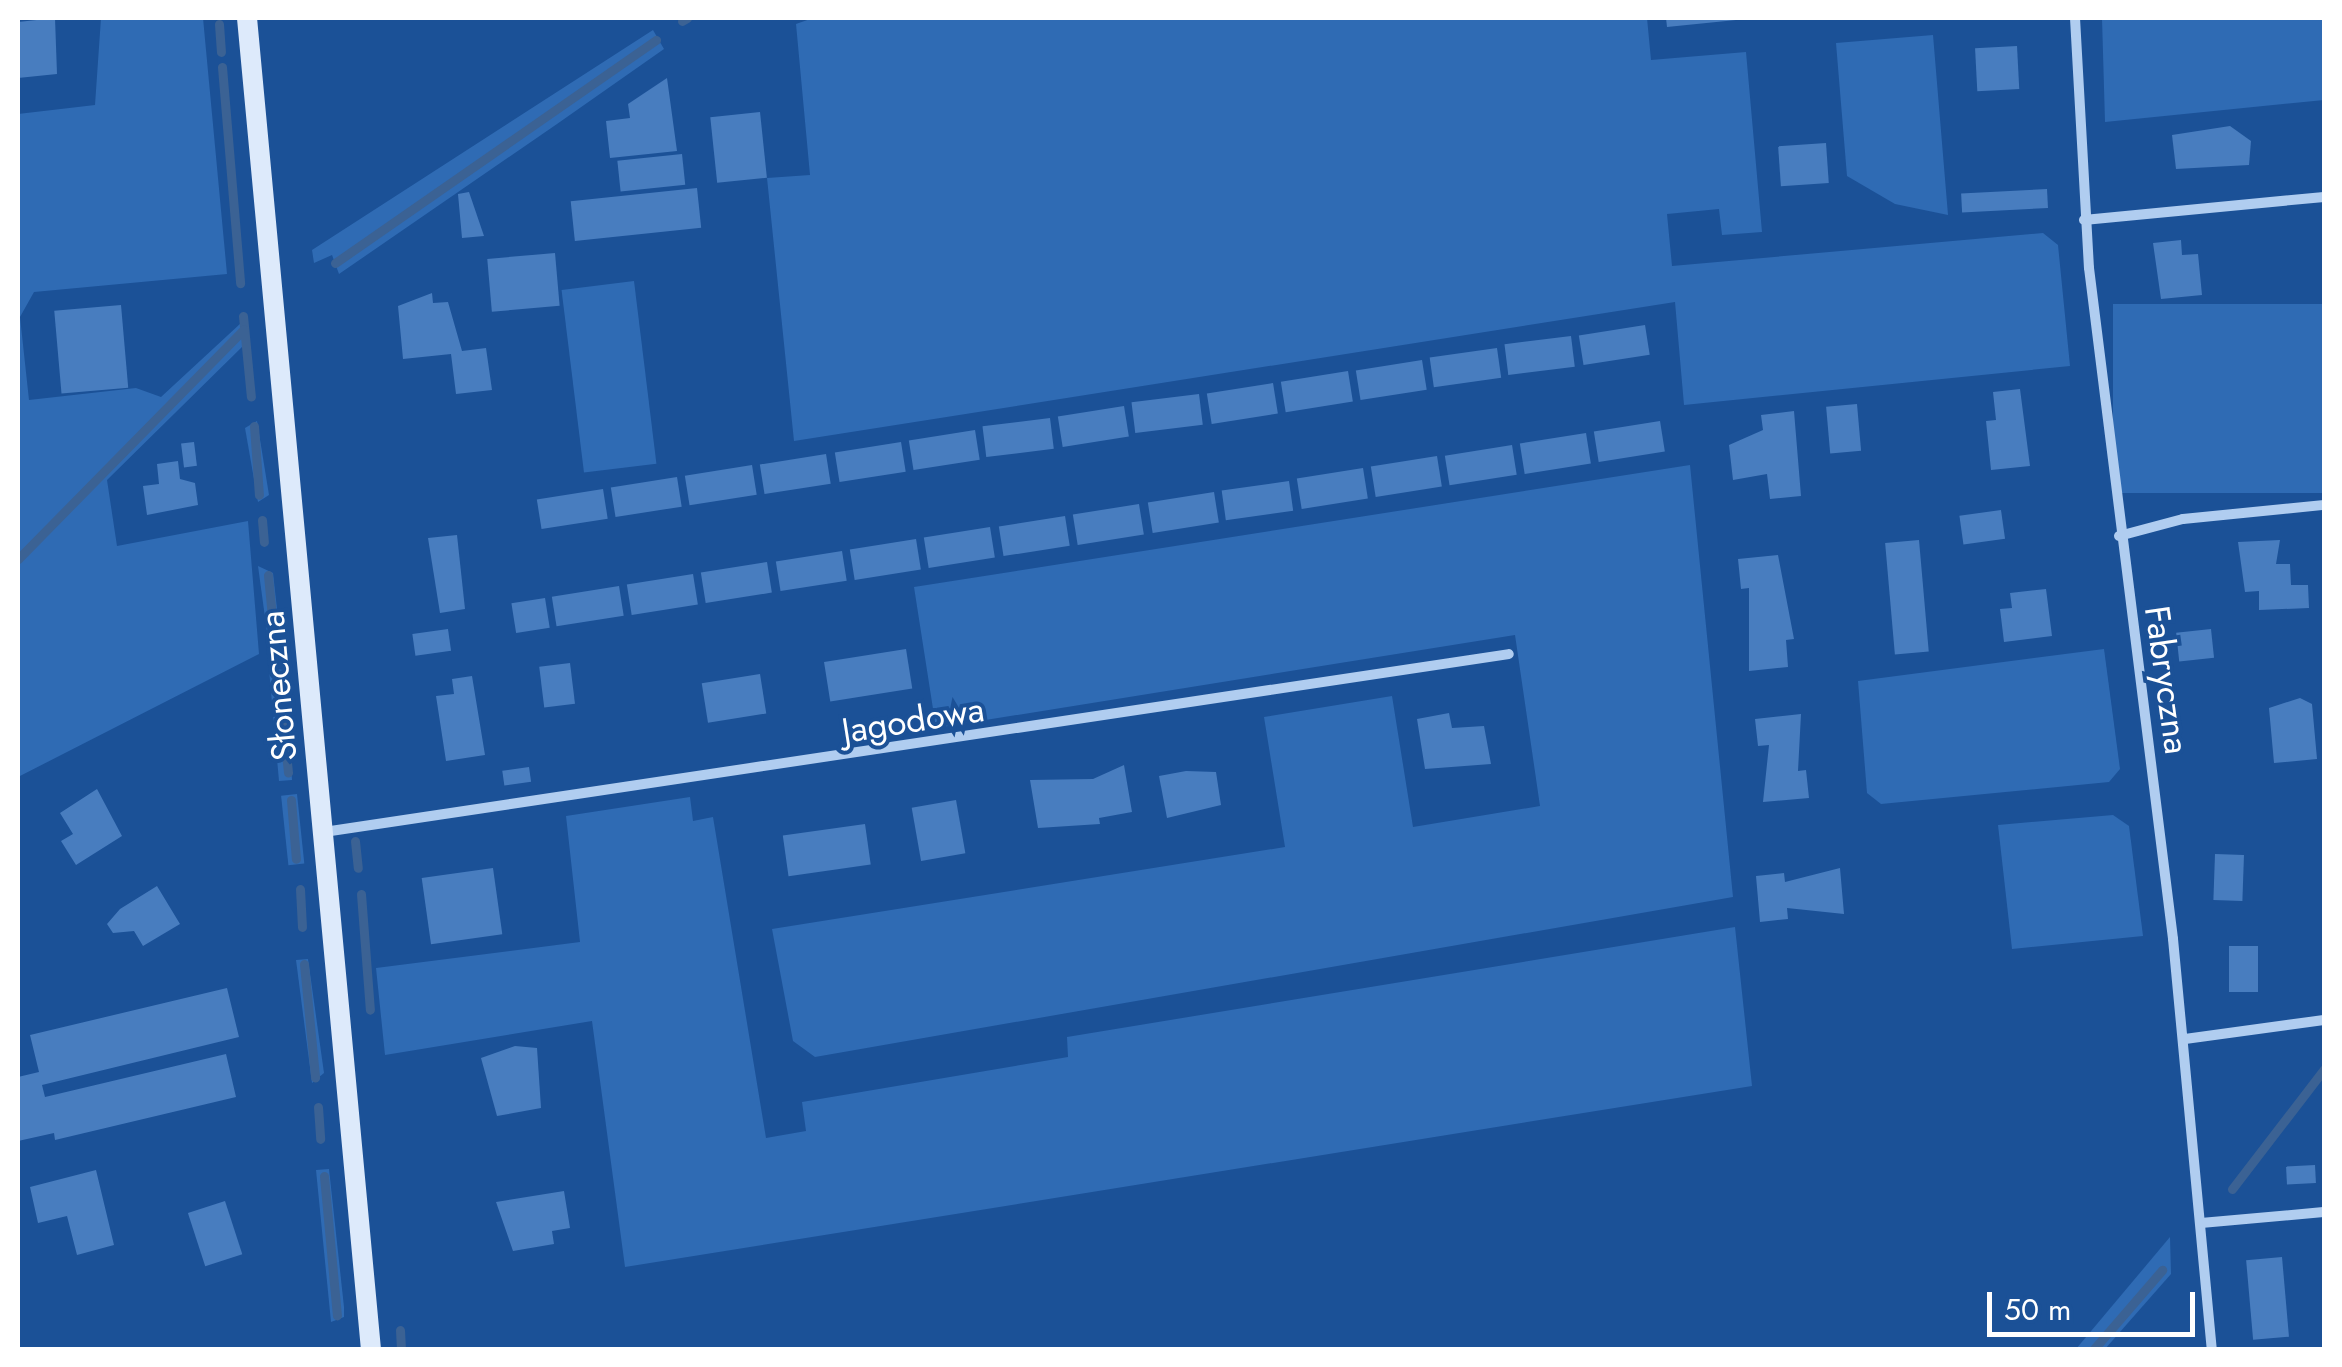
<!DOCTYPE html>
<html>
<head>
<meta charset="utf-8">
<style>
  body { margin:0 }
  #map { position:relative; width:2342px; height:1367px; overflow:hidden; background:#1b5197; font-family:Jost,sans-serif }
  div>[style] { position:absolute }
  .green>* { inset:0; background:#2f6bb4; transform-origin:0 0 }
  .stream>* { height:9px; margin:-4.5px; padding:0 4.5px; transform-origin:4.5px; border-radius:4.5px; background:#3b6294 }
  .building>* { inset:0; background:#487dbf; transform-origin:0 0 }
  .minor>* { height:10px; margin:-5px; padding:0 5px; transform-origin:5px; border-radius:5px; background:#b0cdf0 }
  .secondary>* { height:20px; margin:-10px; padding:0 10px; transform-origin:10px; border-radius:10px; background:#ddeafb }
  span { translate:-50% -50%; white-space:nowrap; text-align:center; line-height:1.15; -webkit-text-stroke:8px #1b5197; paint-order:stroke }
  .street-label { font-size:35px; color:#fff }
  .frame { position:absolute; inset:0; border:20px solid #fff; pointer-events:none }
  .scale { position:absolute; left:1987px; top:1292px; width:208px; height:45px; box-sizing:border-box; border:5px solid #fff; border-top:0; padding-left:12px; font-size:30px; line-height:35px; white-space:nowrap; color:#fff; -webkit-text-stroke:8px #1b5197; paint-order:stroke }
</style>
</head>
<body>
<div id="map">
  <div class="green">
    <div style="clip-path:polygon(101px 18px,203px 18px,227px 274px,34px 292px,20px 317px,29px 400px,136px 388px,161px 397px,241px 323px,243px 346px,107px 480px,117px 546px,248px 521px,259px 654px,18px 777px,18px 114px,95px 105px)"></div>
    <div style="clip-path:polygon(813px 18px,1647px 18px,1651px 60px,1746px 52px,1762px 232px,1722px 235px,1719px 209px,1667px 214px,1672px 266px,2043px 233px,2058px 245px,2070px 366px,1684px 405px,1675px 302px,794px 441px,767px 178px,810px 175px,796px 24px)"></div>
    <div style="clip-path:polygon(2102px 18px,2324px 18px,2324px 100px,2105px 122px)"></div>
    <div style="clip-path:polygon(653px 30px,664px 49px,557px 124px,339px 274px,332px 255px,314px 263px,312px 250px)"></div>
    <div style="clip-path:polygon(1933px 35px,1948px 215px,1895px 204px,1847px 176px,1836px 43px)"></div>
    <div style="left:634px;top:281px;width:184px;height:73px;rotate:83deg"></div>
    <div style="left:2324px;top:304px;width:189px;height:211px;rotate:90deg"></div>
    <div style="clip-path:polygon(257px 421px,269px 495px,258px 502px,245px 428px)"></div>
    <div style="clip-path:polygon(1690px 465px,1733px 897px,815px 1057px,793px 1041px,772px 929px,1285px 847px,1264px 717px,1392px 696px,1413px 827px,1540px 806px,1515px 635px,936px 728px,914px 587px)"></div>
    <div style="clip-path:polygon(258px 566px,273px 573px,281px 645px,270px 654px)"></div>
    <div style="clip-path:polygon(2104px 649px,2120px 769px,2109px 782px,1881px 804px,1867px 793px,1858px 681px)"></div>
    <div style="clip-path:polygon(269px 669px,284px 670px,292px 780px,279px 781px)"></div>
    <div style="left:297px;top:794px;width:70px;height:16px;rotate:84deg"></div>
    <div style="clip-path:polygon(690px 797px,693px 821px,713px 817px,766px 1138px,806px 1131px,802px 1102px,1068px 1057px,1067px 1037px,1735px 927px,1752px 1086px,625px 1267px,592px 1021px,385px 1055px,376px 968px,580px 942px,566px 816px)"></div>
    <div style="clip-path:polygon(2113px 815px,2129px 826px,2143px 936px,2012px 949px,1998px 825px)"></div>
    <div style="clip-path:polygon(308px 959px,324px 1073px,312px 1083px,296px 960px)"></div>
    <div style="clip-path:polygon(329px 1169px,344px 1307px,344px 1317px,331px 1322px,316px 1170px)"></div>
    <div style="clip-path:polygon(2170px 1237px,2171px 1274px,2105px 1349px,2076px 1349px)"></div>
  </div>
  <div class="stream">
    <div style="left:682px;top:21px;width:6px;rotate:-31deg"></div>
    <div style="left:219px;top:24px;width:28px;rotate:86deg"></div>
    <div style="left:222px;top:67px;width:217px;rotate:85.2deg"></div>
    <div style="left:335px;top:263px;width:391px;rotate:-34.8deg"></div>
    <div style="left:243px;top:316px;width:81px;rotate:84.4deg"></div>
    <div style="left:254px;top:426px;width:69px;rotate:85.9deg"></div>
    <div style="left:262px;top:520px;width:22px;rotate:85deg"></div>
    <div style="left:18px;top:559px;width:322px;rotate:-45.5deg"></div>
    <div style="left:268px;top:575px;width:62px;rotate:84.5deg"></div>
    <div style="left:278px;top:677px;width:96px;rotate:84deg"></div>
    <div style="left:291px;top:800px;width:59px;rotate:85.2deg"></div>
    <div style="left:355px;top:841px;width:27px;rotate:84deg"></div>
    <div style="left:300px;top:889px;width:38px;rotate:87deg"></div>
    <div style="left:361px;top:894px;width:116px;rotate:85.6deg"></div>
    <div style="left:304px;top:964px;width:114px;rotate:84.4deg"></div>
    <div style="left:318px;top:1107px;width:32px;rotate:86deg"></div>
    <div style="left:324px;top:1176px;width:140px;rotate:84.7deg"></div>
    <div style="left:2232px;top:1189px;width:151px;rotate:-52.5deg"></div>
    <div style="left:400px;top:1330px;width:20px;rotate:87deg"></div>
    <div style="left:2093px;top:1350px;width:106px;rotate:-49.2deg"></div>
  </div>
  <div class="building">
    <div style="clip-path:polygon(55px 18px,57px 74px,18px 78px,18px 22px)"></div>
    <div style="clip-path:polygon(1666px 18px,1736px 18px,1736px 20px,1667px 27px)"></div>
    <div style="left:2017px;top:46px;width:43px;height:42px;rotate:87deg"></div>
    <div style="clip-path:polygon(667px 78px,677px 151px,610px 158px,606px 121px,630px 118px,628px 104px)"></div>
    <div style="left:760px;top:112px;width:66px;height:50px;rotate:84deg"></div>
    <div style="clip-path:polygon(2230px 126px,2251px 141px,2249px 165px,2176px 169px,2172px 135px)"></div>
    <div style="left:1826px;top:143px;width:40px;height:48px;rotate:86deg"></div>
    <div style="left:682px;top:154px;width:31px;height:65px;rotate:84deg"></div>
    <div style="left:697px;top:188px;width:40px;height:127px;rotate:84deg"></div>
    <div style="left:2047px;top:189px;width:19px;height:86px;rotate:87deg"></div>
    <div style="clip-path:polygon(469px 192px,484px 236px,462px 238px,458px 194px)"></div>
    <div style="clip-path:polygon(2181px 240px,2182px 255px,2198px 254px,2202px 295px,2161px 299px,2153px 243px)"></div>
    <div style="left:555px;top:253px;width:53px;height:68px;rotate:85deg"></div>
    <div style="clip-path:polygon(432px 293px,433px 303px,448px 302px,462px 351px,486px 348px,492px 390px,456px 394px,451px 354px,403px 359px,398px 306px)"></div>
    <div style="left:121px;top:305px;width:83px;height:67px;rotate:85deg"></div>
    <div style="left:1645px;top:325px;width:30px;height:67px;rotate:81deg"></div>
    <div style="left:1571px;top:336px;width:31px;height:67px;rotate:83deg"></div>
    <div style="left:1497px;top:348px;width:30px;height:68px;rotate:82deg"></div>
    <div style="left:1422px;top:360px;width:30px;height:67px;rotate:81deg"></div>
    <div style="left:1348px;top:371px;width:31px;height:68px;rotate:81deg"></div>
    <div style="left:1273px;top:383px;width:31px;height:67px;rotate:81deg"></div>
    <div style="clip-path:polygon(2020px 389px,2030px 466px,1991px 470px,1986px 421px,1996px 420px,1993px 392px)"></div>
    <div style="left:1199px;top:394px;width:31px;height:68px;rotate:83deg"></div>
    <div style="left:1857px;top:404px;width:47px;height:31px;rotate:85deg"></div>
    <div style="left:1124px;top:406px;width:31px;height:67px;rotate:81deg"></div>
    <div style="clip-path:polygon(1794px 411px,1801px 496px,1770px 499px,1767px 474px,1733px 480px,1729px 445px,1763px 430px,1761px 415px)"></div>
    <div style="left:1050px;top:418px;width:31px;height:68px;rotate:83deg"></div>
    <div style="left:1660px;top:421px;width:31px;height:67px;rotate:81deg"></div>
    <div style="left:975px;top:430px;width:30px;height:67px;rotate:81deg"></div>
    <div style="left:1586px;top:433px;width:31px;height:67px;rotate:81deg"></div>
    <div style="left:194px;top:442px;width:24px;height:13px;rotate:83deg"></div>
    <div style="left:901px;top:442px;width:30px;height:67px;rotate:81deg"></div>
    <div style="left:1512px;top:445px;width:30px;height:68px;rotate:81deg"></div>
    <div style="left:826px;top:454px;width:30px;height:67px;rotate:81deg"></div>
    <div style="left:1437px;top:456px;width:31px;height:67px;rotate:81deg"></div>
    <div style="clip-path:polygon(178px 461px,180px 479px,195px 483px,198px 505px,147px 515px,143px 486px,159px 484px,157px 464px)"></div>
    <div style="left:752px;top:465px;width:30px;height:68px;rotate:81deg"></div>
    <div style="left:1363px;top:468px;width:31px;height:67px;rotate:81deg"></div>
    <div style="left:677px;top:477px;width:30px;height:67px;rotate:81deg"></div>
    <div style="left:1289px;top:481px;width:30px;height:68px;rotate:82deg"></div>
    <div style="left:603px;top:489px;width:30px;height:67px;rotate:81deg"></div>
    <div style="left:1214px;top:492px;width:31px;height:67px;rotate:81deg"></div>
    <div style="left:1139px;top:504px;width:31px;height:67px;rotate:81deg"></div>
    <div style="left:2001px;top:510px;width:29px;height:42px;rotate:82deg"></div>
    <div style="left:1065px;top:516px;width:30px;height:67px;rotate:81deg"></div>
    <div style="left:990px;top:527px;width:31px;height:67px;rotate:81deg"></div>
    <div style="clip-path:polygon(457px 535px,465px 609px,440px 613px,428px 538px)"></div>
    <div style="left:916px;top:539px;width:31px;height:67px;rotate:81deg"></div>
    <div style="left:1919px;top:540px;width:112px;height:34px;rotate:85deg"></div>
    <div style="clip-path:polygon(2280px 540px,2276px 564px,2290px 564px,2291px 585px,2308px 585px,2309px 608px,2259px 610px,2259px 591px,2245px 592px,2238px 542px)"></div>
    <div style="left:842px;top:551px;width:30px;height:67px;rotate:81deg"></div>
    <div style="clip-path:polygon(1778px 555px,1794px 639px,1786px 640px,1788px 667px,1749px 671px,1749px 588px,1741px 589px,1738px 559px)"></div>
    <div style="left:767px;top:562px;width:31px;height:67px;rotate:81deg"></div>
    <div style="left:693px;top:574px;width:31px;height:67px;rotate:81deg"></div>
    <div style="left:619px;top:586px;width:30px;height:68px;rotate:81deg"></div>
    <div style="clip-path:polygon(2046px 589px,2052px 636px,2004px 642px,2000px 609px,2012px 608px,2010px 593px)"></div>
    <div style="left:545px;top:598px;width:30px;height:34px;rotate:81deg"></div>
    <div style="left:448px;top:629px;width:22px;height:36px;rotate:82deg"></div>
    <div style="left:2211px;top:629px;width:29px;height:35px;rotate:84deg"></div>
    <div style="left:906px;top:649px;width:40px;height:83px;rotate:81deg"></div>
    <div style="left:570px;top:663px;width:41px;height:31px;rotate:83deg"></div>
    <div style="left:760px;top:674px;width:40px;height:59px;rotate:81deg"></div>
    <div style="clip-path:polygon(472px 676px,485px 755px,446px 761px,436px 696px,454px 694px,452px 679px)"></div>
    <div style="clip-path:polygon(2300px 698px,2312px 704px,2317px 759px,2274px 763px,2269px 708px)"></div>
    <div style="clip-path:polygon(1449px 713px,1452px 728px,1484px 726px,1491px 764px,1425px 769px,1417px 719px)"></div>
    <div style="clip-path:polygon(1801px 714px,1798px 771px,1806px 770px,1809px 798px,1763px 802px,1769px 745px,1758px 746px,1755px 719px)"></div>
    <div style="clip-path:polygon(1124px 765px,1132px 812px,1099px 818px,1100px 824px,1038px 828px,1030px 780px,1093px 779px)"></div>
    <div style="left:529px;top:767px;width:15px;height:27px;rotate:82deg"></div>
    <div style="clip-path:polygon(1186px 771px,1216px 772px,1221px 805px,1167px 818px,1159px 776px)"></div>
    <div style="clip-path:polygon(97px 789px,122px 836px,76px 865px,61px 841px,73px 834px,60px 813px)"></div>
    <div style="left:956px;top:800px;width:54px;height:45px;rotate:80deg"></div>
    <div style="left:865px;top:824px;width:41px;height:83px;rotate:82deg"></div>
    <div style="left:2215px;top:854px;width:29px;height:46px;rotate:2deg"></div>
    <div style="left:493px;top:868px;width:67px;height:72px;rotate:82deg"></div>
    <div style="clip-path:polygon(1840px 868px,1844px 914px,1787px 908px,1788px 919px,1760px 922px,1756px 876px,1784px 873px,1785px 882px)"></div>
    <div style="clip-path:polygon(157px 886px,180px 924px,143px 946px,134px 931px,113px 933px,107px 924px,120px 909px)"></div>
    <div style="left:2229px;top:946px;width:29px;height:46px"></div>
    <div style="clip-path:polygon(227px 988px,239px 1037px,42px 1085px,45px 1097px,226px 1054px,236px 1097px,55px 1140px,54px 1133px,18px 1141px,18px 1077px,39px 1072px,30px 1035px)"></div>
    <div style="clip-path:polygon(515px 1046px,537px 1048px,541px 1108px,497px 1116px,481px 1058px)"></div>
    <div style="left:2315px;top:1165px;width:18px;height:29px;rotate:87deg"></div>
    <div style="clip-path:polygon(96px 1170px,114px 1245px,77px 1255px,67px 1216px,38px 1223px,30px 1187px)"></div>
    <div style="clip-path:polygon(564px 1191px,570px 1228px,552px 1231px,554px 1244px,513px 1251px,496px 1202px)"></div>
    <div style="left:225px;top:1201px;width:56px;height:39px;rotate:72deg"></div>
    <div style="left:2282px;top:1257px;width:80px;height:36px;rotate:85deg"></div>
  </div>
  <div class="minor">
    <div style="left:2075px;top:18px;width:250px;rotate:86.8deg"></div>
    <div style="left:2089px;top:268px;width:676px;rotate:82.86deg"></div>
    <div style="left:2173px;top:939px;width:413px;rotate:84.6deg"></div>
    <div style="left:2084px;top:220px;width:241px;rotate:-5.5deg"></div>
    <div style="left:2119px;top:536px;width:66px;rotate:-14.9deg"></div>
    <div style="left:2183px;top:519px;width:142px;rotate:-5.7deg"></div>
    <div style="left:324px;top:832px;width:1198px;rotate:-8.54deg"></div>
    <div style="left:2185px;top:1039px;width:140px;rotate:-7.8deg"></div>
    <div style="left:2201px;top:1223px;width:123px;rotate:-5.1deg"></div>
  </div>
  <div class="secondary">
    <div style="left:247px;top:18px;width:1338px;rotate:84.68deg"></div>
  </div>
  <div class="street-label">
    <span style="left:2167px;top:680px;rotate:82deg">Fabryczna</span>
    <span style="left:278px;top:686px;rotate:-95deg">Słoneczna</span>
    <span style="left:913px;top:720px;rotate:-9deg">Jagodowa</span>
  </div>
  <div class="frame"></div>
  <div class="scale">50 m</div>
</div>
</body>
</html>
